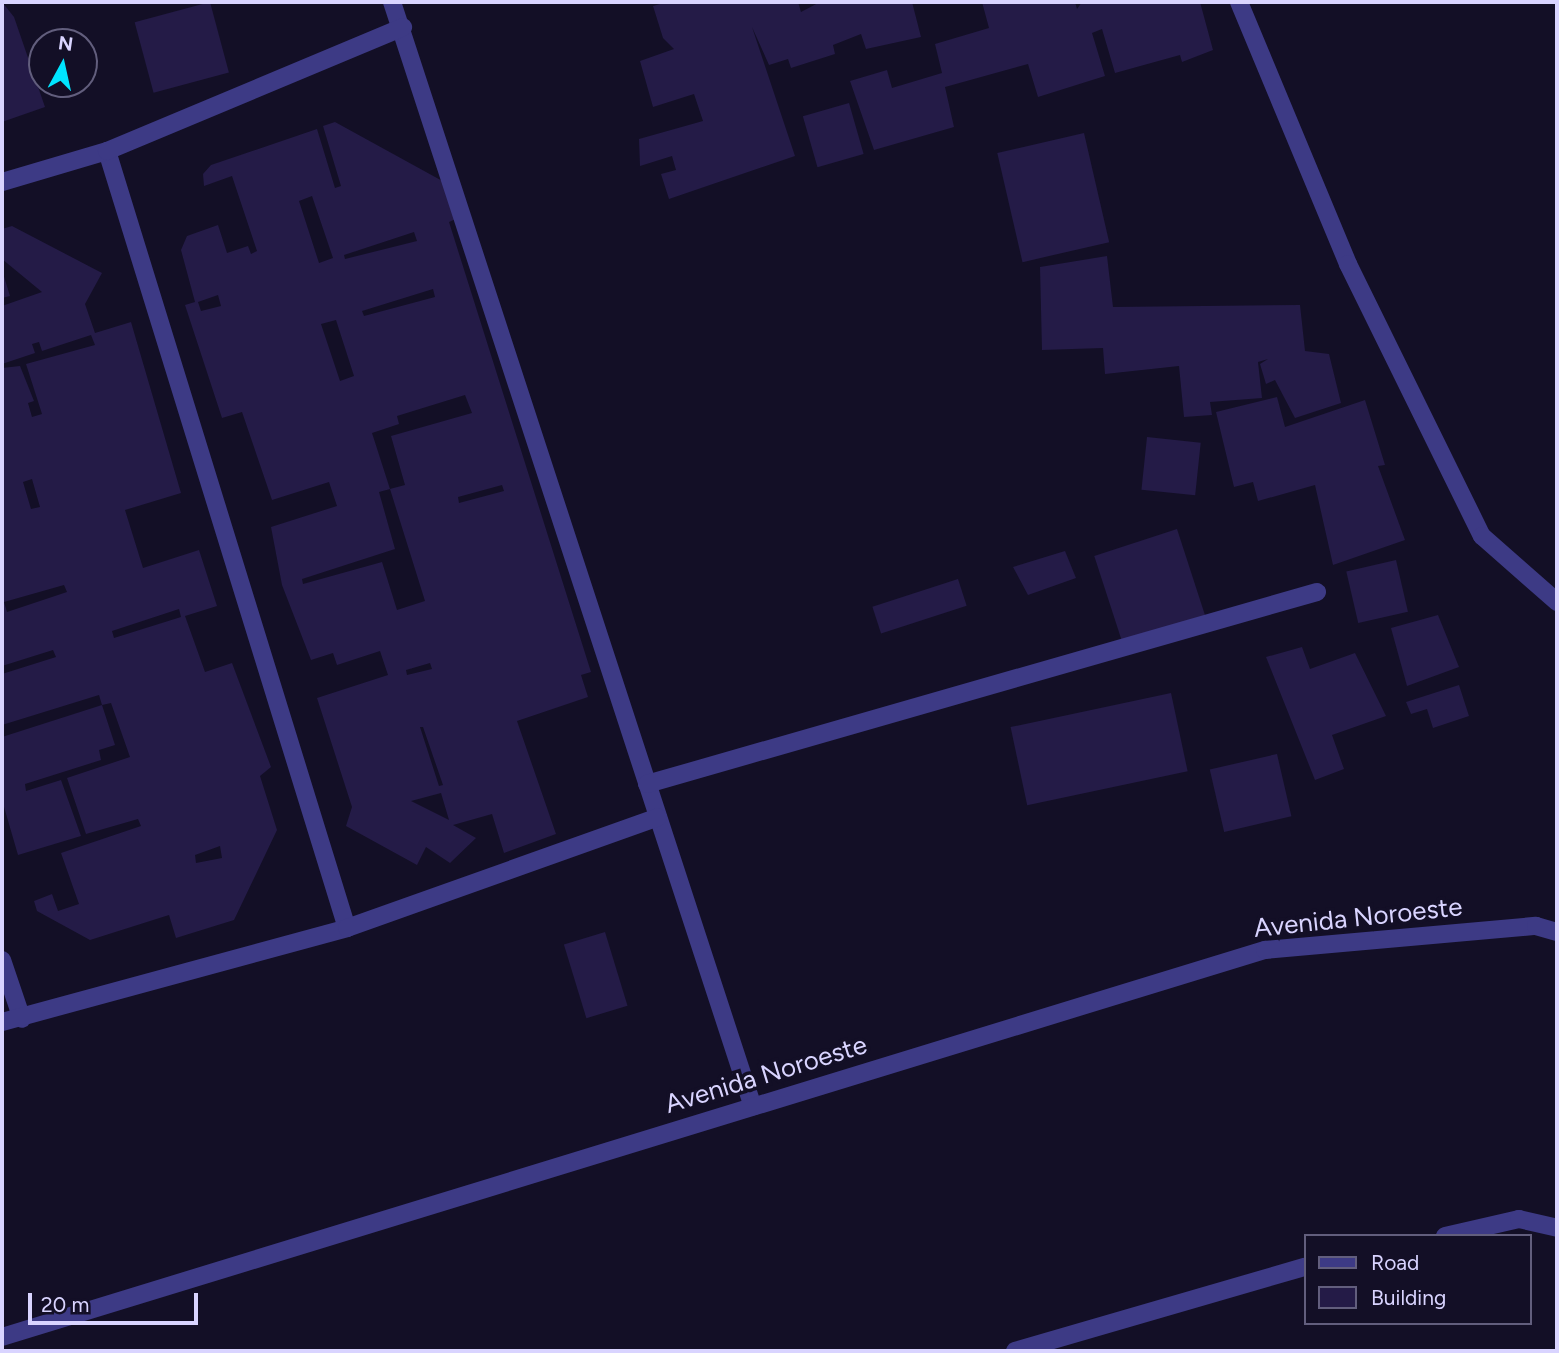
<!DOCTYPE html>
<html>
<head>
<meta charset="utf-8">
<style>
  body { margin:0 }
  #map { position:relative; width:1559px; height:1353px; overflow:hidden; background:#130f26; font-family:Figtree,sans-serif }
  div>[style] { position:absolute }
  .building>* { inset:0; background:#241b47; transform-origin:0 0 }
  .minor>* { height:18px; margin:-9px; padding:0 9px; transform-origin:9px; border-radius:9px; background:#3d3a85 }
  .tertiary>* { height:18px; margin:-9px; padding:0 9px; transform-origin:9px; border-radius:9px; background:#3d3a85 }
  span { translate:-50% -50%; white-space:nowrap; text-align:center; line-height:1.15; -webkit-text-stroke:7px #130f26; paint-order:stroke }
  .street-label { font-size:26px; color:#d9d4ff }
  .frame { position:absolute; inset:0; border:4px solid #d9d4ff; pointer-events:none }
  .legend { position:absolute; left:1304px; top:1234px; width:228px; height:91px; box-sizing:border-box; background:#130f26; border:2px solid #625e7d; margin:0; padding:9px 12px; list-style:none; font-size:21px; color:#d9d4ff }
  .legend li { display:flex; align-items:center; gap:14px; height:35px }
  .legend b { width:35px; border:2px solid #625e7d }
  .north { position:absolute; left:28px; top:28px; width:70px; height:70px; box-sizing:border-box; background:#130f26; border:2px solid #625e7d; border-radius:50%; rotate:8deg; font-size:19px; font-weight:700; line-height:28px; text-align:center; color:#d9d4ff }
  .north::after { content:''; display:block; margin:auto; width:24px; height:32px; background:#00e5ff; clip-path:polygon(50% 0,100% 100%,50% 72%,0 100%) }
  .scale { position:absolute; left:28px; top:1293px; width:170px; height:32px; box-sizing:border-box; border:4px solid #d9d4ff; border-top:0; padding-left:9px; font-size:21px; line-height:24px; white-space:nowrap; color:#d9d4ff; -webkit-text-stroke:5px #130f26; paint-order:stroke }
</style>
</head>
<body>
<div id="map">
  <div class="building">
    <div style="clip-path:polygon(2px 2px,14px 17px,45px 107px,2px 122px)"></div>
    <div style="left:210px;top:2px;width:73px;height:78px;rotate:75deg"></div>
    <div style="clip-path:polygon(667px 2px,798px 2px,801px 12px,820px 2px,912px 2px,921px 37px,866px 49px,861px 34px,833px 45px,835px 54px,791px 68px,788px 59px,769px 65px,752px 27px,795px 156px,669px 199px,661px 174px,676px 170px,672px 156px,640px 166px,639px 139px,703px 121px,694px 94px,653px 107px,640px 61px,674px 49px,663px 38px,653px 6px)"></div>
    <div style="clip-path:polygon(982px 2px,1075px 2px,1077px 9px,1082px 2px,1200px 2px,1213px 50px,1182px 62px,1180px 55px,1115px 73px,1102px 29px,1092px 33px,1105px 76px,1038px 97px,1028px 64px,945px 87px,954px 127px,874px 150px,850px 81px,887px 70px,892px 88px,942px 73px,935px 44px,989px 28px)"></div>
    <div style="left:849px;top:103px;width:53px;height:48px;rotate:74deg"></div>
    <div style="clip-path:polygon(evenodd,335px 122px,446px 183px,458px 218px,449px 222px,591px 672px,581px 675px,588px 697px,517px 721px,556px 834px,504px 853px,492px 814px,453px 825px,476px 838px,450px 863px,426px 847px,417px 865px,346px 826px,352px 807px,317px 698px,388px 675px,380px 651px,337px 665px,333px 653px,311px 660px,282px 585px,271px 527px,337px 506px,329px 482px,272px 500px,242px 412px,222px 418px,185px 305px,195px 302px,181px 250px,187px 236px,218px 225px,227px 253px,248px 246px,251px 254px,257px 251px,232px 176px,204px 186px,203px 174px,211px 165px,317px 129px,335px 188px,341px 186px,323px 126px,335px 122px,312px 196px,333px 258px,319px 263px,299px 201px,312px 196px,335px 122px,414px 232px,417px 241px,345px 259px,344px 255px,414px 232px,335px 122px,433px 289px,435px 297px,364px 316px,362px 311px,433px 289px,335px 122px,218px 295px,221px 306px,201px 311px,198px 302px,218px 295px,335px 122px,336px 320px,354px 376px,340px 381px,321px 324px,336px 320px,335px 122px,465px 395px,472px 413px,391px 436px,405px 485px,390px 489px,425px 601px,397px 610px,382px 562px,303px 584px,302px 579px,395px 549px,379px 492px,390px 489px,372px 433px,399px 424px,397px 416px,465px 395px,335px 122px,502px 485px,504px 491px,459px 503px,458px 497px,502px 485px,335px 122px,430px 663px,432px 669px,407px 675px,406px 670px,430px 663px,335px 122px,420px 727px,423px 727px,443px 785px,439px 786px,420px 727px,335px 122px,441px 793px,449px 820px,411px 801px,441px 793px)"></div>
    <div style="left:1084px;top:133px;width:112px;height:89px;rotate:77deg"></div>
    <div style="clip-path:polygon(evenodd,12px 226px,102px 273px,85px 304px,95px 333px,131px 322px,181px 493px,125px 510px,143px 568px,199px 550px,217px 606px,185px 616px,205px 672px,232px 663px,271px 767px,260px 776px,277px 830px,234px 920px,176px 938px,169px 915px,90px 940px,37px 911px,34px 901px,52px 894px,58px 911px,79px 904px,61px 853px,141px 826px,138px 819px,86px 834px,67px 778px,130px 757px,111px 703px,102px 705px,99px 695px,2px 725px,2px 674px,56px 657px,53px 650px,2px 666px,2px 368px,20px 366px,34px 401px,28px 403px,32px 417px,42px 414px,26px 364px,95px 345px,91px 335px,42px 351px,39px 342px,32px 344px,35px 353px,2px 364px,2px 306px,42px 292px,2px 259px,2px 229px,12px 226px,32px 479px,40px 507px,31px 509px,23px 482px,32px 479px,12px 226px,64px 585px,67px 592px,7px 612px,4px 602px,64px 585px,12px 226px,179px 609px,181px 617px,114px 638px,112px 631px,179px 609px,12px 226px,220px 846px,222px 858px,196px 863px,195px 855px,220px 846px)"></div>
    <div style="clip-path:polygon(1107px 256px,1113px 307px,1300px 305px,1305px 351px,1329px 354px,1341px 403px,1295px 418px,1275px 380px,1266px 384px,1260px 364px,1268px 359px,1258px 362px,1262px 398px,1210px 402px,1212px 415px,1184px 417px,1179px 366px,1105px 374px,1103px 348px,1042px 350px,1040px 267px)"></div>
    <div style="clip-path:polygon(2px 270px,10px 296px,2px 298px)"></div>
    <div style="clip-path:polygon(1277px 397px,1285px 427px,1365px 400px,1385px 465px,1378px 466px,1405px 540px,1333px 565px,1315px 485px,1258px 501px,1253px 482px,1234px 487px,1216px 412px)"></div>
    <div style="left:1147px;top:437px;width:54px;height:53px;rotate:6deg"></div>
    <div style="left:1177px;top:529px;width:92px;height:87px;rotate:72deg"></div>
    <div style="clip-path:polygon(1065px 551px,1076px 578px,1028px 595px,1013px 567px)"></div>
    <div style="left:1396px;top:560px;width:53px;height:51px;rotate:77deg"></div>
    <div style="left:958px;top:579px;width:28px;height:90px;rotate:72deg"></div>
    <div style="clip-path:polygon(1438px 615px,1459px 667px,1407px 686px,1391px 628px)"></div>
    <div style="clip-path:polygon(1302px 647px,1310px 669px,1355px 653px,1386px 716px,1332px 735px,1344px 769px,1315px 780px,1266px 657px)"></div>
    <div style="clip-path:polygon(1459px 685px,1469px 716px,1433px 728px,1427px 709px,1411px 714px,1406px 702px)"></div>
    <div style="left:1171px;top:693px;width:80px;height:164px;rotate:78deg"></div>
    <div style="clip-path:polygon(102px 705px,115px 745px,99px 750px,101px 760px,25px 784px,26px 791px,61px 780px,81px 836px,18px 855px,2px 800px,2px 737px)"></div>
    <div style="left:1277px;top:754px;width:64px;height:69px;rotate:77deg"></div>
    <div style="left:605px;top:932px;width:77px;height:43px;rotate:73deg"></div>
  </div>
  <div class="minor">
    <div style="left:392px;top:2px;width:1162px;rotate:71.91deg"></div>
    <div style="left:1239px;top:2px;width:284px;rotate:67.4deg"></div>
    <div style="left:1348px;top:264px;width:303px;rotate:63.8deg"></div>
    <div style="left:1482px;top:536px;width:100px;rotate:41.3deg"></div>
    <div style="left:107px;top:151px;width:813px;rotate:72.84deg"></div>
    <div style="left:2px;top:182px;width:109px;rotate:-16.4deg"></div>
    <div style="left:107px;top:151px;width:321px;rotate:-22.7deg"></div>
    <div style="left:647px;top:784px;width:697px;rotate:-15.99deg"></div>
    <div style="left:2px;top:960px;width:62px;rotate:71.3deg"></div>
    <div style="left:2px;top:1022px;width:358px;rotate:-15.2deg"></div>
    <div style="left:347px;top:928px;width:330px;rotate:-19.6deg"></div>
  </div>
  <div class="tertiary">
    <div style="left:1445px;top:1236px;width:76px;rotate:-12.9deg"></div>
    <div style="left:1519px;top:1219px;width:39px;rotate:13deg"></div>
    <div style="left:2px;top:1337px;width:1321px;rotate:-17.04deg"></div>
    <div style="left:1265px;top:950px;width:272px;rotate:-5.1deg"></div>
    <div style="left:1536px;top:926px;width:22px;rotate:16deg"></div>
    <div style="left:1015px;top:1351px;width:302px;rotate:-16.2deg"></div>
  </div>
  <div class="street-label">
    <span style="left:1358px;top:918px;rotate:-6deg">Avenida Noroeste</span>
    <span style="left:766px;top:1075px;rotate:-17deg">Avenida Noroeste</span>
  </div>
  <div class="frame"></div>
  <ul class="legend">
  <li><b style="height:9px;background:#3d3a85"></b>Road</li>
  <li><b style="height:19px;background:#241b47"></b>Building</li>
  </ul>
  <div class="north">N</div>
  <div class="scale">20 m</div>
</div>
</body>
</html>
